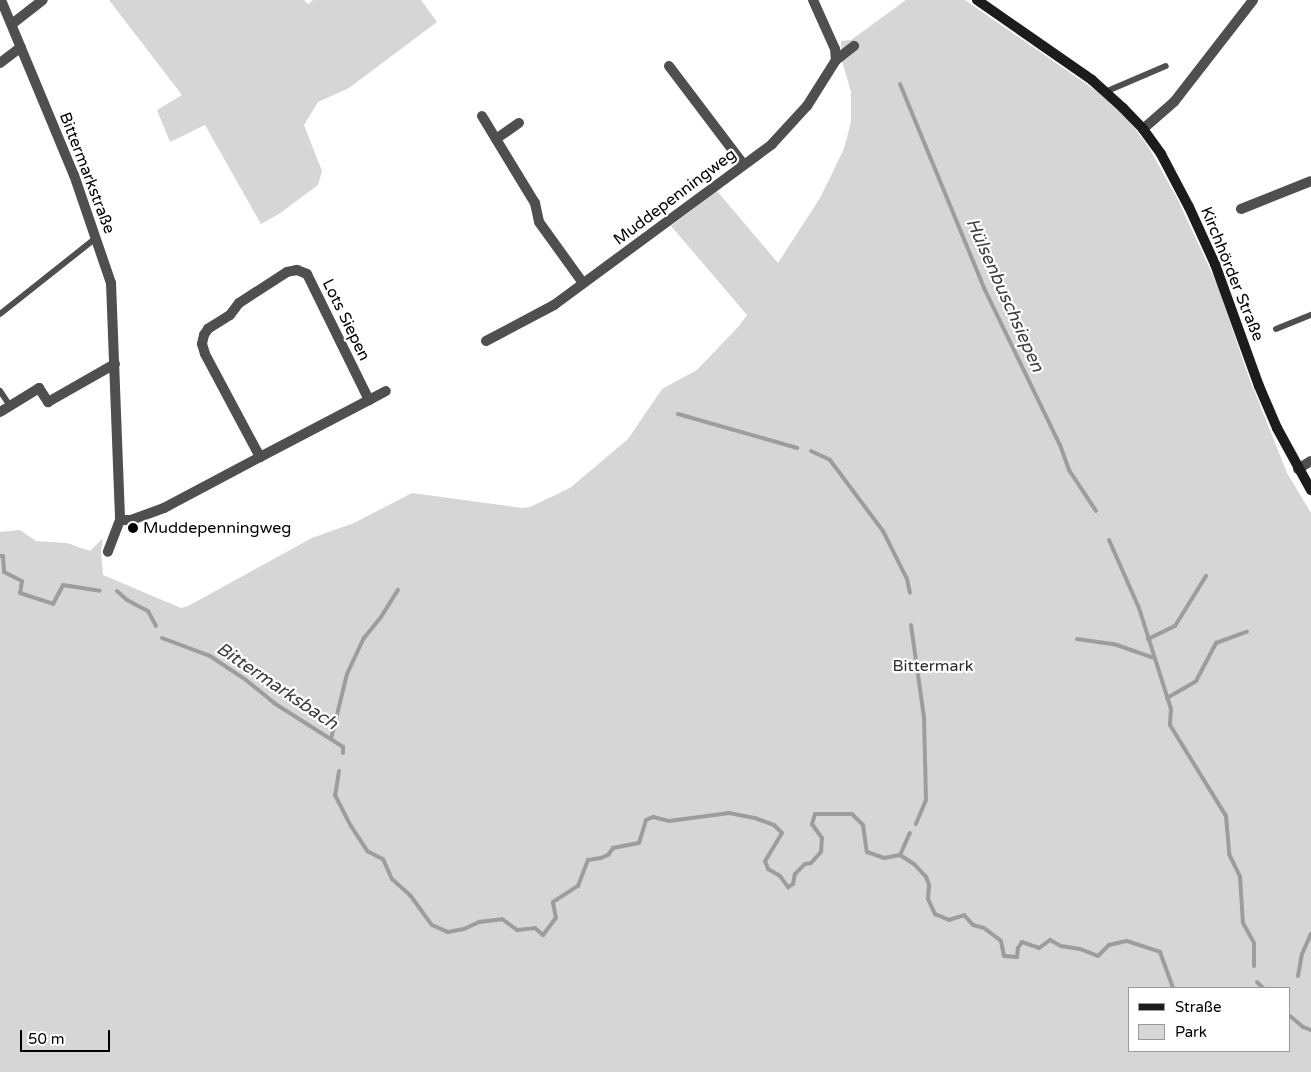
<!DOCTYPE html>
<html>
<head>
<meta charset="utf-8">
<style>
  body { margin:0 }
  #map { position:relative; width:1311px; height:1072px; overflow:hidden; background:#fff; font-family:"Varela Round",sans-serif }
  div>[style] { position:absolute }
  .green>* { inset:0; background:#d6d6d6 }
  .stream>* { height:4px; margin:-2px; padding:0 2px; transform-origin:2px; border-radius:2px; background:#9d9d9d }
  .lane>* { height:6px; margin:-3px; padding:0 3px; transform-origin:3px; border-radius:3px; background:#4f4f4f }
  .street>* { height:10px; margin:-5px; padding:0 5px; transform-origin:5px; border-radius:5px; background:#4f4f4f }
  .secondary>* { height:10px; margin:-5px; padding:0 5px; transform-origin:5px; border-radius:5px; background:#1c1c1c }
  .dots>* { width:14px; height:14px; translate:-50% -50%; box-sizing:border-box; border:2px solid #fff; border-radius:50% }
  span { translate:-50% -50%; white-space:nowrap; text-align:center; line-height:1.15; -webkit-text-stroke:4.5px #fff; paint-order:stroke }
  .street-label { font-size:16px; color:#000 }
  .poi-label { font-size:16px; color:#000 }
  .left { translate:0 -50%; text-align:left }
  .park-label { font-size:16px; color:#2d2d2d }
  .water-label { font-size:18px; color:#3e3e3e; font-style:italic }
  .legend { position:absolute; left:1128px; top:987px; width:162px; height:65px; box-sizing:border-box; background:#fff; border:1px solid #999; margin:0; padding:6px 9px; list-style:none; font-size:15px; color:#000 }
  .legend li { display:flex; align-items:center; gap:10px; height:25px }
  .legend b { width:25px; border:1px solid #999 }
  .scale { position:absolute; left:20px; top:1030px; width:90px; height:22px; box-sizing:border-box; border:2px solid #000; border-top:0; padding-left:6px; font-size:15px; line-height:18px; white-space:nowrap; color:#000; -webkit-text-stroke:4px #fff; paint-order:stroke }
</style>
</head>
<body>
<div id="map">
  <div class="green">
    <div style="clip-path:polygon(109px 0,304px 0,308px 4px,313px 0,421px 0,437px 22px,349px 88px,318px 102px,304px 125px,322px 171px,318px 185px,279px 214px,261px 224px,205px 125px,170px 142px,157px 110px,182px 95px)"></div>
    <div style="clip-path:polygon(evenodd,906px 0,965px 0,1095px 90px,1129px 120px,1149px 148px,1177px 198px,1217px 284px,1248px 375px,1287px 473px,1311px 513px,1311px 1072px,0 1072px,0 532px,20px 530px,36px 541px,67px 543px,90px 551px,103px 538px,101px 551px,103px 575px,181px 608px,188px 606px,312px 538px,354px 523px,412px 493px,522px 508px,530px 507px,570px 488px,628px 439px,662px 389px,697px 370px,739px 326px,747px 315px,671px 226px,717px 191px,778px 263px,820px 198px,843px 151px,848px 134px,851px 121px,851px 92px,842px 61px,841px 41px,851px 40px,906px 0,1130px 988px,1290px 988px,1290px 1051px,1130px 1051px,1130px 988px)"></div>
  </div>
  <div class="stream">
    <div style="left:900px;top:84px;width:221px;rotate:67.6deg"></div>
    <div style="left:984px;top:288px;width:174px;rotate:64.2deg"></div>
    <div style="left:1060px;top:445px;width:27px;rotate:70deg"></div>
    <div style="left:1069px;top:470px;width:49px;rotate:56.6deg"></div>
    <div style="left:678px;top:414px;width:124px;rotate:15.9deg"></div>
    <div style="left:811px;top:451px;width:21px;rotate:25deg"></div>
    <div style="left:830px;top:460px;width:89px;rotate:53.3deg"></div>
    <div style="left:883px;top:531px;width:54px;rotate:63.4deg"></div>
    <div style="left:907px;top:579px;width:14px;rotate:78deg"></div>
    <div style="left:1109px;top:540px;width:74px;rotate:66.2deg"></div>
    <div style="left:1139px;top:608px;width:106px;rotate:72.4deg"></div>
    <div style="left:1171px;top:709px;width:16px;rotate:94deg"></div>
    <div style="left:1170px;top:725px;width:107px;rotate:58.4deg"></div>
    <div style="left:1226px;top:816px;width:38px;rotate:85deg"></div>
    <div style="left:1229px;top:854px;width:25px;rotate:64deg"></div>
    <div style="left:1240px;top:877px;width:46px;rotate:86.3deg"></div>
    <div style="left:1243px;top:923px;width:23px;rotate:61deg"></div>
    <div style="left:1254px;top:943px;width:23px;rotate:90deg"></div>
    <div style="left:0;top:556px;width:3px"></div>
    <div style="left:3px;top:556px;width:16px;rotate:86deg"></div>
    <div style="left:4px;top:572px;width:20px;rotate:27deg"></div>
    <div style="left:22px;top:581px;width:12px;rotate:99deg"></div>
    <div style="left:20px;top:593px;width:35px;rotate:18deg"></div>
    <div style="left:53px;top:604px;width:21px;rotate:-62deg"></div>
    <div style="left:63px;top:585px;width:37px;rotate:9deg"></div>
    <div style="left:117px;top:591px;width:13px;rotate:42deg"></div>
    <div style="left:127px;top:600px;width:24px;rotate:28deg"></div>
    <div style="left:148px;top:611px;width:17px;rotate:62deg"></div>
    <div style="left:911px;top:625px;width:94px;rotate:82deg"></div>
    <div style="left:924px;top:718px;width:82px;rotate:88.6deg"></div>
    <div style="left:926px;top:800px;width:26px;rotate:113deg"></div>
    <div style="left:162px;top:638px;width:51px;rotate:20.6deg"></div>
    <div style="left:210px;top:656px;width:43px;rotate:33.7deg"></div>
    <div style="left:246px;top:680px;width:36px;rotate:39deg"></div>
    <div style="left:274px;top:703px;width:82px;rotate:32.5deg"></div>
    <div style="left:343px;top:747px;width:6px;rotate:90deg"></div>
    <div style="left:1077px;top:639px;width:37px;rotate:8deg"></div>
    <div style="left:1114px;top:644px;width:42px;rotate:19.3deg"></div>
    <div style="left:1148px;top:639px;width:30px;rotate:-26deg"></div>
    <div style="left:1175px;top:626px;width:59px;rotate:-58.2deg"></div>
    <div style="left:1167px;top:698px;width:34px;rotate:-30deg"></div>
    <div style="left:1196px;top:681px;width:43px;rotate:-62.2deg"></div>
    <div style="left:1216px;top:643px;width:33px;rotate:-20deg"></div>
    <div style="left:331px;top:739px;width:67px;rotate:-76.2deg"></div>
    <div style="left:347px;top:674px;width:40px;rotate:-65deg"></div>
    <div style="left:364px;top:638px;width:27px;rotate:-51deg"></div>
    <div style="left:381px;top:617px;width:32px;rotate:-58deg"></div>
    <div style="left:339px;top:771px;width:24px;rotate:99deg"></div>
    <div style="left:335px;top:795px;width:35px;rotate:63deg"></div>
    <div style="left:351px;top:826px;width:30px;rotate:57deg"></div>
    <div style="left:367px;top:851px;width:18px;rotate:27deg"></div>
    <div style="left:383px;top:859px;width:22px;rotate:66deg"></div>
    <div style="left:392px;top:879px;width:24px;rotate:42deg"></div>
    <div style="left:410px;top:895px;width:37px;rotate:54deg"></div>
    <div style="left:432px;top:925px;width:17px;rotate:24deg"></div>
    <div style="left:448px;top:932px;width:16px;rotate:-11deg"></div>
    <div style="left:464px;top:929px;width:17px;rotate:-25deg"></div>
    <div style="left:479px;top:922px;width:23px;rotate:-7deg"></div>
    <div style="left:502px;top:919px;width:19px;rotate:36deg"></div>
    <div style="left:517px;top:930px;width:18px;rotate:-6deg"></div>
    <div style="left:535px;top:928px;width:11px;rotate:41deg"></div>
    <div style="left:543px;top:935px;width:21px;rotate:-53deg"></div>
    <div style="left:556px;top:918px;width:16px;rotate:-101deg"></div>
    <div style="left:553px;top:902px;width:30px;rotate:-33deg"></div>
    <div style="left:578px;top:886px;width:28px;rotate:-69deg"></div>
    <div style="left:588px;top:860px;width:13px;rotate:-9deg"></div>
    <div style="left:601px;top:858px;width:8px;rotate:-23deg"></div>
    <div style="left:608px;top:855px;width:9px;rotate:-54deg"></div>
    <div style="left:613px;top:848px;width:26px;rotate:-11deg"></div>
    <div style="left:639px;top:843px;width:24px;rotate:-73deg"></div>
    <div style="left:646px;top:820px;width:8px;rotate:-23deg"></div>
    <div style="left:653px;top:817px;width:16px;rotate:14deg"></div>
    <div style="left:669px;top:821px;width:61px;rotate:-7.6deg"></div>
    <div style="left:729px;top:813px;width:26px;rotate:11deg"></div>
    <div style="left:755px;top:818px;width:20px;rotate:20deg"></div>
    <div style="left:774px;top:825px;width:11px;rotate:45deg"></div>
    <div style="left:782px;top:833px;width:33px;rotate:121deg"></div>
    <div style="left:765px;top:861px;width:9px;rotate:69deg"></div>
    <div style="left:768px;top:869px;width:14px;rotate:30deg"></div>
    <div style="left:780px;top:876px;width:14px;rotate:54deg"></div>
    <div style="left:788px;top:887px;width:6px;rotate:-31deg"></div>
    <div style="left:793px;top:884px;width:10px;rotate:-79deg"></div>
    <div style="left:795px;top:874px;width:14px;rotate:-45deg"></div>
    <div style="left:805px;top:864px;width:6px;rotate:-9deg"></div>
    <div style="left:811px;top:863px;width:15px;rotate:-48deg"></div>
    <div style="left:821px;top:852px;width:14px;rotate:-86deg"></div>
    <div style="left:822px;top:838px;width:17px;rotate:-126deg"></div>
    <div style="left:812px;top:824px;width:10px;rotate:-73deg"></div>
    <div style="left:815px;top:814px;width:37px"></div>
    <div style="left:852px;top:814px;width:16px;rotate:45deg"></div>
    <div style="left:863px;top:825px;width:27px;rotate:82deg"></div>
    <div style="left:867px;top:852px;width:18px;rotate:19deg"></div>
    <div style="left:884px;top:858px;width:16px;rotate:-11deg"></div>
    <div style="left:900px;top:855px;width:17px;rotate:33deg"></div>
    <div style="left:914px;top:864px;width:18px;rotate:47deg"></div>
    <div style="left:926px;top:877px;width:9px;rotate:69deg"></div>
    <div style="left:929px;top:885px;width:14px;rotate:94deg"></div>
    <div style="left:928px;top:899px;width:17px;rotate:65deg"></div>
    <div style="left:935px;top:914px;width:15px;rotate:23deg"></div>
    <div style="left:949px;top:920px;width:16px;rotate:-18deg"></div>
    <div style="left:964px;top:915px;width:13px;rotate:48deg"></div>
    <div style="left:973px;top:925px;width:11px;rotate:15deg"></div>
    <div style="left:984px;top:928px;width:21px;rotate:37deg"></div>
    <div style="left:1001px;top:941px;width:15px;rotate:79deg"></div>
    <div style="left:1004px;top:956px;width:13px;rotate:4deg"></div>
    <div style="left:1017px;top:957px;width:9px;rotate:-84deg"></div>
    <div style="left:1018px;top:948px;width:7px;rotate:-56deg"></div>
    <div style="left:1022px;top:942px;width:18px;rotate:19deg"></div>
    <div style="left:1039px;top:948px;width:14px;rotate:-36deg"></div>
    <div style="left:1050px;top:940px;width:13px;rotate:29deg"></div>
    <div style="left:1061px;top:946px;width:19px;rotate:9deg"></div>
    <div style="left:1080px;top:949px;width:19px;rotate:21deg"></div>
    <div style="left:1098px;top:956px;width:16px;rotate:-45deg"></div>
    <div style="left:1109px;top:945px;width:18px;rotate:-13deg"></div>
    <div style="left:1127px;top:941px;width:35px;rotate:18deg"></div>
    <div style="left:1160px;top:952px;width:38px;rotate:70deg"></div>
    <div style="left:900px;top:855px;width:24px;rotate:-66deg"></div>
    <div style="left:1298px;top:976px;width:22px;rotate:-80deg"></div>
    <div style="left:1302px;top:954px;width:22px;rotate:-66deg"></div>
    <div style="left:1257px;top:982px;width:8px;rotate:45deg"></div>
    <div style="left:1290px;top:1016px;width:17px;rotate:40deg"></div>
    <div style="left:1303px;top:1027px;width:9px;rotate:21deg"></div>
  </div>
  <div class="lane">
    <div style="left:1105px;top:92px;width:66px;rotate:-23.1deg"></div>
    <div style="left:0;top:314px;width:122px;rotate:-38.4deg"></div>
    <div style="left:1276px;top:329px;width:38px;rotate:-22deg"></div>
    <div style="left:0;top:391px;width:18px;rotate:56deg"></div>
  </div>
  <div class="street">
    <div style="left:1px;top:0;width:190px;rotate:67.4deg"></div>
    <div style="left:74px;top:175px;width:114px;rotate:71.1deg"></div>
    <div style="left:111px;top:283px;width:237px;rotate:87.8deg"></div>
    <div style="left:120px;top:520px;width:34px;rotate:111deg"></div>
    <div style="left:813px;top:0;width:54px;rotate:65.8deg"></div>
    <div style="left:835px;top:49px;width:11px;rotate:85deg"></div>
    <div style="left:12px;top:24px;width:39px;rotate:-38deg"></div>
    <div style="left:0;top:63px;width:26px;rotate:-37deg"></div>
    <div style="left:669px;top:66px;width:123px;rotate:52.9deg"></div>
    <div style="left:482px;top:116px;width:102px;rotate:58.7deg"></div>
    <div style="left:535px;top:203px;width:19px;rotate:78deg"></div>
    <div style="left:539px;top:222px;width:75px;rotate:54.2deg"></div>
    <div style="left:1143px;top:129px;width:41px;rotate:-41.1deg"></div>
    <div style="left:1174px;top:102px;width:129px;rotate:-52.2deg"></div>
    <div style="left:496px;top:139px;width:28px;rotate:-35deg"></div>
    <div style="left:1241px;top:209px;width:75px;rotate:-21.8deg"></div>
    <div style="left:486px;top:341px;width:77px;rotate:-27.9deg"></div>
    <div style="left:554px;top:305px;width:271px;rotate:-36.4deg"></div>
    <div style="left:772px;top:144px;width:52px;rotate:-47.4deg"></div>
    <div style="left:807px;top:106px;width:54px;rotate:-57.8deg"></div>
    <div style="left:836px;top:60px;width:23px;rotate:-38deg"></div>
    <div style="left:369px;top:400px;width:19px;rotate:-28deg"></div>
    <div style="left:0;top:412px;width:46px;rotate:-31.6deg"></div>
    <div style="left:39px;top:388px;width:17px;rotate:57deg"></div>
    <div style="left:48px;top:402px;width:77px;rotate:-29.6deg"></div>
    <div style="left:1298px;top:469px;width:15px;rotate:-32deg"></div>
    <div style="left:120px;top:520px;width:11px"></div>
    <div style="left:131px;top:520px;width:35px;rotate:-20deg"></div>
    <div style="left:164px;top:508px;width:109px;rotate:-28deg"></div>
    <div style="left:260px;top:457px;width:123px;rotate:-27.6deg"></div>
    <div style="left:369px;top:400px;width:140px;rotate:-116.2deg"></div>
    <div style="left:307px;top:274px;width:11px;rotate:-158deg"></div>
    <div style="left:297px;top:270px;width:10px;rotate:169deg"></div>
    <div style="left:287px;top:272px;width:57px;rotate:147.1deg"></div>
    <div style="left:239px;top:303px;width:15px;rotate:127deg"></div>
    <div style="left:230px;top:315px;width:26px;rotate:148deg"></div>
    <div style="left:208px;top:329px;width:7px;rotate:124deg"></div>
    <div style="left:204px;top:335px;width:9px;rotate:103deg"></div>
    <div style="left:202px;top:344px;width:10px;rotate:73deg"></div>
    <div style="left:205px;top:354px;width:117px;rotate:61.9deg"></div>
  </div>
  <div class="secondary">
    <div style="left:977px;top:0;width:140px;rotate:34.8deg"></div>
    <div style="left:1092px;top:80px;width:42px;rotate:42.1deg"></div>
    <div style="left:1123px;top:108px;width:29px;rotate:46deg"></div>
    <div style="left:1143px;top:129px;width:31px;rotate:54deg"></div>
    <div style="left:1161px;top:154px;width:60px;rotate:62.2deg"></div>
    <div style="left:1189px;top:207px;width:63px;rotate:65.5deg"></div>
    <div style="left:1215px;top:264px;width:130px;rotate:70.2deg"></div>
    <div style="left:1259px;top:386px;width:46px;rotate:66.8deg"></div>
    <div style="left:1277px;top:428px;width:71px;rotate:61.3deg"></div>
  </div>
  <div class="dots">
    <div style="left:133px;top:528px;background:#000"></div>
  </div>
  <div class="street-label">
    <span style="left:87px;top:173px;rotate:69deg">Bittermarkstraße</span>
    <span style="left:675px;top:197px;rotate:-37deg">Muddepenningweg</span>
    <span style="left:1232px;top:274px;rotate:68deg">Kirchhörder Straße</span>
    <span style="left:346px;top:320px;rotate:64deg">Lots Siepen</span>
  </div>
  <div class="poi-label">
    <span class="left" style="left:143px;top:528px">Muddepenningweg</span>
  </div>
  <div class="park-label">
    <span style="left:933px;top:666px">Bittermark</span>
  </div>
  <div class="water-label">
    <span style="left:1005px;top:295px;rotate:66deg">Hülsenbuschsiepen</span>
    <span style="left:277px;top:686px;rotate:34deg">Bittermarksbach</span>
  </div>
  <ul class="legend">
  <li><b style="height:6px;background:#1c1c1c"></b>Straße</li>
  <li><b style="height:14px;background:#d6d6d6"></b>Park</li>
  </ul>
  <div class="scale">50 m</div>
</div>
</body>
</html>
